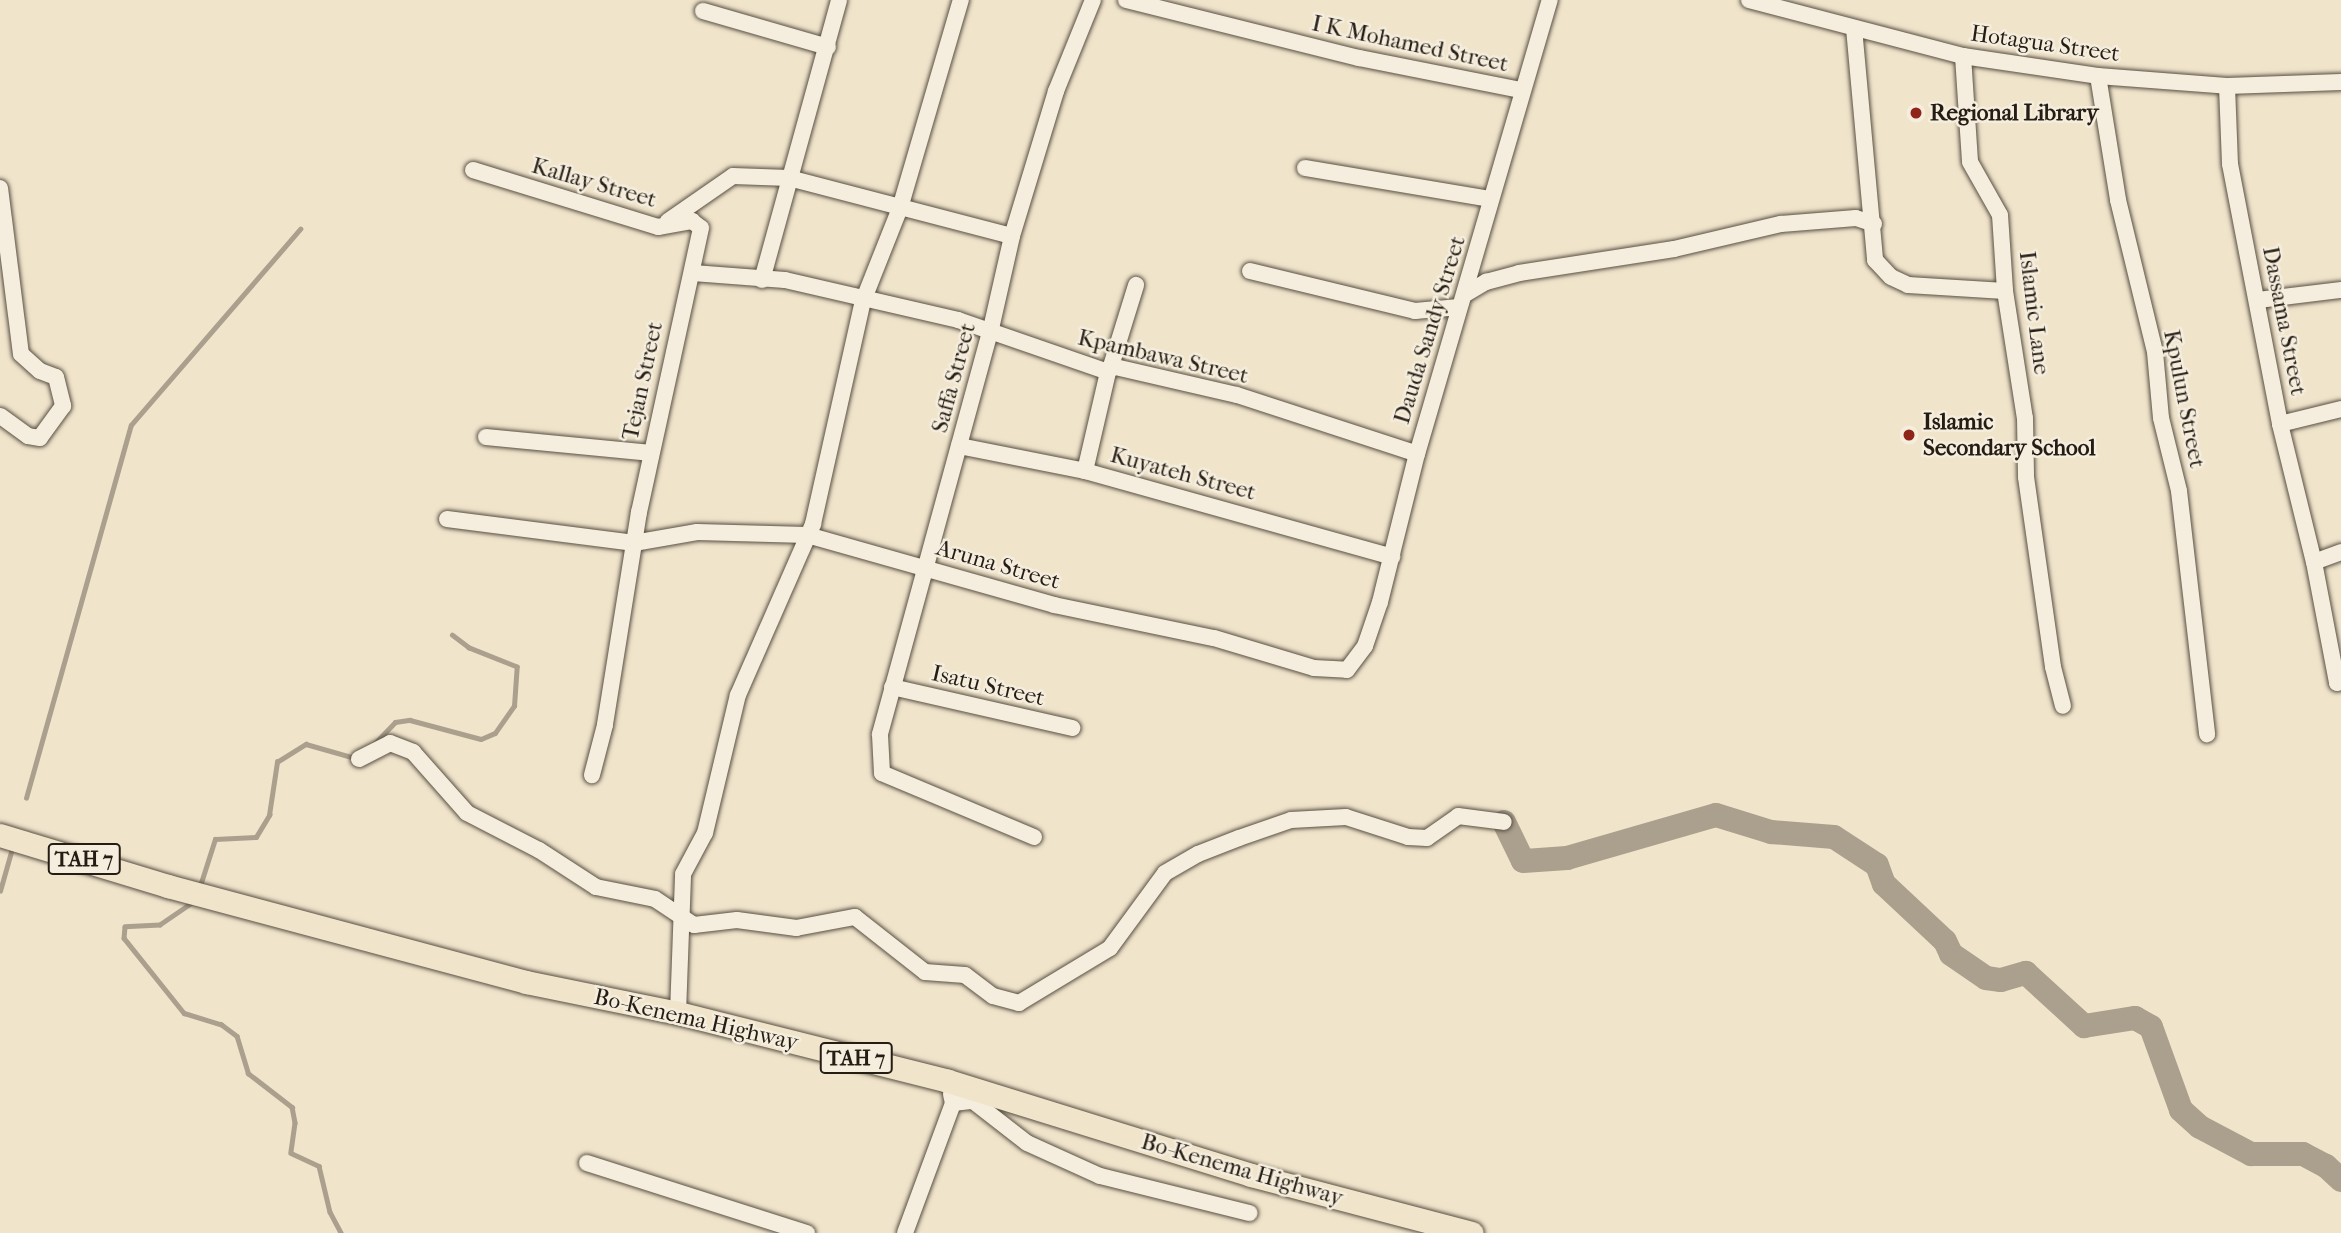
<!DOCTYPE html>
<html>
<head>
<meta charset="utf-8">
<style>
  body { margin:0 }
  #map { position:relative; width:2341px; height:1233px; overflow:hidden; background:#f0e4cb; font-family:"IM FELL French Canon",serif }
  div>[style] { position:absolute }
  .stream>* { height:4.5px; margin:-2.25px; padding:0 2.25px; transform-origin:2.25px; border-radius:2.25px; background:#aba08d }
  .river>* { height:24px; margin:-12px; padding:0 12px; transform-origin:12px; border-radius:12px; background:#aba08d }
  .roads { filter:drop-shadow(0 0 2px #584f42) drop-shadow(0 0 2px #584f42) }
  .minor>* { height:16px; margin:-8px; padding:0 8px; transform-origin:8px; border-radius:8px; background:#f5eddd }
  .highway>* { height:23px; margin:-11.5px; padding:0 11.5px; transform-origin:11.5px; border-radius:11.5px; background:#f0e4cb }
  .dots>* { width:19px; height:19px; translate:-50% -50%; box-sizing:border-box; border:4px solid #f5eddd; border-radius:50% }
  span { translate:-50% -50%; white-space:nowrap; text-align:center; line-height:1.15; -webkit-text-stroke:5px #f5eddd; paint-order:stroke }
  .shield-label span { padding:2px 5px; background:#f5eddd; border:2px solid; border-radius:5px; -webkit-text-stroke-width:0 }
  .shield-label { font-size:21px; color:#251d14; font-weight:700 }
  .street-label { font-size:23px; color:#251d14 }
  .poi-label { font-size:23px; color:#251d14; font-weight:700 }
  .left { translate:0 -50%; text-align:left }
</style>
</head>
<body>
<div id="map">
  <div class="stream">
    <div style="left:374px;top:744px;width:30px;rotate:-46deg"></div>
    <div style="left:395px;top:722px;width:15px;rotate:-8deg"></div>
    <div style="left:410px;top:720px;width:73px;rotate:15deg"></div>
    <div style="left:481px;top:739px;width:15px;rotate:-23deg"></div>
    <div style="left:495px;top:733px;width:33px;rotate:-55deg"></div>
    <div style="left:514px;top:706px;width:39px;rotate:-86deg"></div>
    <div style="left:517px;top:667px;width:52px;rotate:-158.4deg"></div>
    <div style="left:469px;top:648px;width:21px;rotate:-143deg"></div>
    <div style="left:26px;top:798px;width:387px;rotate:-74.3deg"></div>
    <div style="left:131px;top:425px;width:259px;rotate:-49.2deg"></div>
    <div style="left:200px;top:886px;width:49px;rotate:-72.3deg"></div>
    <div style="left:215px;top:839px;width:41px;rotate:-2.8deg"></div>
    <div style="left:256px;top:837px;width:26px;rotate:-59deg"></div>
    <div style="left:269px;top:815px;width:54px;rotate:-81.4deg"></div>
    <div style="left:277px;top:762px;width:34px;rotate:-32deg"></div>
    <div style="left:306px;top:744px;width:51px;rotate:15.9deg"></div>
    <div style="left:0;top:891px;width:41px;rotate:-74.2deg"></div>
    <div style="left:195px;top:901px;width:42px;rotate:145.6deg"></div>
    <div style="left:160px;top:925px;width:35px;rotate:177deg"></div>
    <div style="left:125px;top:927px;width:11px;rotate:95deg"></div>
    <div style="left:124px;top:938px;width:96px;rotate:51.3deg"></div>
    <div style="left:184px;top:1013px;width:39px;rotate:17deg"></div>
    <div style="left:221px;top:1024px;width:20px;rotate:37deg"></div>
    <div style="left:237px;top:1036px;width:39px;rotate:73deg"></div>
    <div style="left:248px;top:1073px;width:56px;rotate:37.7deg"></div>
    <div style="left:292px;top:1107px;width:16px;rotate:79deg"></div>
    <div style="left:295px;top:1123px;width:30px;rotate:98deg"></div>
    <div style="left:291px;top:1153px;width:31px;rotate:25deg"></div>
    <div style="left:319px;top:1166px;width:47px;rotate:76.6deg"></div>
    <div style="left:330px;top:1212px;width:24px;rotate:62deg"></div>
  </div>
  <div class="river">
    <div style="left:1504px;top:822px;width:43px;rotate:64deg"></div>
    <div style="left:1523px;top:861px;width:44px;rotate:-3.9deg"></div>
    <div style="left:1567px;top:858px;width:155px;rotate:-16.1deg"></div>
    <div style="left:1716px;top:815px;width:58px;rotate:17.2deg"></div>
    <div style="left:1771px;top:832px;width:63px;rotate:4.5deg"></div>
    <div style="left:1834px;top:837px;width:51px;rotate:33.1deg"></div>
    <div style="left:1877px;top:865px;width:20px;rotate:70deg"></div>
    <div style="left:1884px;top:884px;width:83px;rotate:43.1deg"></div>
    <div style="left:1945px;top:941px;width:14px;rotate:65deg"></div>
    <div style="left:1951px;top:954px;width:42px;rotate:34.4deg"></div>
    <div style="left:1986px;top:978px;width:15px;rotate:8deg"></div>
    <div style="left:2001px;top:980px;width:26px;rotate:-16deg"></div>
    <div style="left:2026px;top:973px;width:79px;rotate:42.4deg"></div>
    <div style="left:2084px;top:1026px;width:52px;rotate:-8.9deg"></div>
    <div style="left:2135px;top:1018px;width:18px;rotate:29deg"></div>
    <div style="left:2151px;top:1027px;width:88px;rotate:70.1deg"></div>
    <div style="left:2181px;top:1110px;width:25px;rotate:42deg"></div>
    <div style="left:2200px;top:1127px;width:58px;rotate:27.9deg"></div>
    <div style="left:2251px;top:1154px;width:52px"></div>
    <div style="left:2303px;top:1154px;width:26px;rotate:28deg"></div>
    <div style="left:2326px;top:1166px;width:21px;rotate:43deg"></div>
  </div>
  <div class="roads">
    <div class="minor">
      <div style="left:1126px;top:0;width:240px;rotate:14deg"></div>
      <div style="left:1359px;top:58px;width:165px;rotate:11.2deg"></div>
      <div style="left:1749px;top:0;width:221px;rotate:14.7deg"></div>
      <div style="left:1963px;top:56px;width:136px;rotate:8.4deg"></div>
      <div style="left:2098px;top:76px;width:129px;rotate:4.4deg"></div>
      <div style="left:2227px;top:86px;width:114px;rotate:-2deg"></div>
      <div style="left:703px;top:11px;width:130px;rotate:16.1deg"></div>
      <div style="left:1854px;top:28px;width:233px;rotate:84.8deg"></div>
      <div style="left:1875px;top:260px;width:23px;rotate:47deg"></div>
      <div style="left:1891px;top:277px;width:19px;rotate:25deg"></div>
      <div style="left:1908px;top:285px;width:97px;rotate:3.5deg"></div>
      <div style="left:1963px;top:56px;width:106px;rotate:86.2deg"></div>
      <div style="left:1970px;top:162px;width:61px;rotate:60.5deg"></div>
      <div style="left:2000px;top:215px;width:76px;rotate:86.2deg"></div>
      <div style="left:2005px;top:291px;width:129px;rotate:81.1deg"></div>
      <div style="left:2025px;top:418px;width:59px;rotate:89deg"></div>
      <div style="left:2026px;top:477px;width:192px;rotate:81.9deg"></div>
      <div style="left:2053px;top:667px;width:40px;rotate:75.6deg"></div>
      <div style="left:2098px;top:76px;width:126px;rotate:80.8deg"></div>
      <div style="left:2118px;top:200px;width:156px;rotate:76.3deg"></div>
      <div style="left:2155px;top:352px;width:66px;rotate:84.8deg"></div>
      <div style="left:2161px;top:418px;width:75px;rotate:76.1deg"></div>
      <div style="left:2179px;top:491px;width:245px;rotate:83.4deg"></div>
      <div style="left:2227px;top:86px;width:78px;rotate:87.8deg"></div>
      <div style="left:2230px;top:164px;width:265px;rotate:79.1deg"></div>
      <div style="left:2280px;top:424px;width:142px;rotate:76.2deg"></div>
      <div style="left:2314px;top:562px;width:123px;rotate:79.2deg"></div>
      <div style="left:2337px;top:683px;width:4px;rotate:-14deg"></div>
      <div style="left:1305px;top:168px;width:188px;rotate:9.5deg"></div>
      <div style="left:473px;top:170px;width:194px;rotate:17.1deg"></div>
      <div style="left:658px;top:227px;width:35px;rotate:-10deg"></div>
      <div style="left:692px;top:221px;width:11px;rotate:38deg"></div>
      <div style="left:701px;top:228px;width:291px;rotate:102.3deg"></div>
      <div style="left:639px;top:512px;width:216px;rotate:99.1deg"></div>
      <div style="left:605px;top:725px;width:52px;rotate:104.6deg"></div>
      <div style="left:0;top:188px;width:167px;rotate:82.8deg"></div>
      <div style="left:21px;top:354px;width:25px;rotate:42deg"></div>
      <div style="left:40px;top:371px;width:17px;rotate:21deg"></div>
      <div style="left:56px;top:377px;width:30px;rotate:76deg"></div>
      <div style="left:63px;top:406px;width:39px;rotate:126deg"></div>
      <div style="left:40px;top:438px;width:12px;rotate:-171deg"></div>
      <div style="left:28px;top:436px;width:34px;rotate:-144deg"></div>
      <div style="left:668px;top:221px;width:79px;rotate:-34.7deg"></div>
      <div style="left:733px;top:176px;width:56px;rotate:2deg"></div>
      <div style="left:789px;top:178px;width:230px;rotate:14.6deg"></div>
      <div style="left:1250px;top:271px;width:170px;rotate:13.6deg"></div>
      <div style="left:1415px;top:311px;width:44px;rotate:-5.2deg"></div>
      <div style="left:693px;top:273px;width:92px;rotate:4.4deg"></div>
      <div style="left:785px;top:280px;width:178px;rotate:13deg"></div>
      <div style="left:958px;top:320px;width:159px;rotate:19.1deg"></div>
      <div style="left:1108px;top:372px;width:7px;rotate:-63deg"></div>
      <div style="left:1111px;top:366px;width:129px;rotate:13deg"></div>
      <div style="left:1237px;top:395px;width:189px;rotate:18.1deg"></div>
      <div style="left:762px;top:280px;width:290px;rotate:-74.6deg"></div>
      <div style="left:1464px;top:295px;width:26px;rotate:-31deg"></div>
      <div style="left:1486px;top:282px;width:34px;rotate:-15deg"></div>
      <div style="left:1519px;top:273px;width:157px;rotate:-8.8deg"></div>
      <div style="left:1674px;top:249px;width:110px;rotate:-13.2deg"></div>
      <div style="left:1781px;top:224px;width:75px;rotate:-4.6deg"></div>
      <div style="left:1856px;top:218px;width:19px;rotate:18deg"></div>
      <div style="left:2258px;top:300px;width:84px;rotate:-6.9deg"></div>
      <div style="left:1111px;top:366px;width:85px;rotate:-72.8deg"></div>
      <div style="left:2280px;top:424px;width:63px;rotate:-13.8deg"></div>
      <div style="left:486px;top:437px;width:166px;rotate:5.5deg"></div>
      <div style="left:959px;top:446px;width:128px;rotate:11.2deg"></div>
      <div style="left:1085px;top:471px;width:319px;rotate:15.6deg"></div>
      <div style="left:1085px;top:471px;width:102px;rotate:-76.9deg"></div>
      <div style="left:447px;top:519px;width:189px;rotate:7.3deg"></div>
      <div style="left:634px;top:543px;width:64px;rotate:-9.9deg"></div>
      <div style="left:697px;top:532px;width:110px;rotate:1.6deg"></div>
      <div style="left:807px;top:535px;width:257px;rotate:15.8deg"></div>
      <div style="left:1054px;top:605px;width:163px;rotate:11.7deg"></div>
      <div style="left:1214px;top:638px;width:104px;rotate:16.7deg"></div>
      <div style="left:1314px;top:668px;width:33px;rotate:3deg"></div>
      <div style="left:1347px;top:670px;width:30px;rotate:-53deg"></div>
      <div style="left:1365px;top:646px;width:46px;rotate:-71.2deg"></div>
      <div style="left:1380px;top:602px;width:153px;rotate:-76deg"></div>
      <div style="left:1417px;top:454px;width:473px;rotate:-73.7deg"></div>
      <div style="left:2314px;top:562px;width:29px;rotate:-20deg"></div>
      <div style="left:892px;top:687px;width:185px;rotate:12.8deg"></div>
      <div style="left:359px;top:759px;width:35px;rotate:-27deg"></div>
      <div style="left:390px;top:743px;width:25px;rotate:21deg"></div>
      <div style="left:413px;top:752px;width:81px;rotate:48.5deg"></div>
      <div style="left:467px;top:813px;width:81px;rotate:27.2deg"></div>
      <div style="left:539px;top:850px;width:68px;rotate:33deg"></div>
      <div style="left:596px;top:887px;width:60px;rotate:11.5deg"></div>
      <div style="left:655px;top:899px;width:47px;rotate:33.7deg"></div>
      <div style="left:694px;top:925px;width:43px;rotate:-6.6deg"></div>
      <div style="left:737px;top:920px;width:60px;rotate:7.7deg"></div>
      <div style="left:796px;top:928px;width:60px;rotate:-10.6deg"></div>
      <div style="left:855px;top:917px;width:89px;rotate:38.2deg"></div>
      <div style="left:925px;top:972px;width:40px;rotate:4.3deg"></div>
      <div style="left:965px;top:975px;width:35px;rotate:37deg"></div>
      <div style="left:993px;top:996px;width:27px;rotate:15deg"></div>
      <div style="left:1019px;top:1003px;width:106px;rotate:-31.1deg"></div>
      <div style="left:1110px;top:948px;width:93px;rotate:-53.7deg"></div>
      <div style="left:1165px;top:873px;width:38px;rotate:-30deg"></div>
      <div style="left:1198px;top:854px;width:44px;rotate:-21.3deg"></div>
      <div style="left:1239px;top:838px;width:55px;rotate:-19.1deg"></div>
      <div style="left:1291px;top:820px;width:55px;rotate:-3.1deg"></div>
      <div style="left:1346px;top:817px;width:65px;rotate:17.9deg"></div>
      <div style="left:1408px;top:837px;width:19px;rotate:3deg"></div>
      <div style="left:1427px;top:838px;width:38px;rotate:-35deg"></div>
      <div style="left:1458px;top:816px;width:46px;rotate:7.4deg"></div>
      <div style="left:1034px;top:837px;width:165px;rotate:-157.2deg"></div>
      <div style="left:882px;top:773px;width:39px;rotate:-93deg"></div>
      <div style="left:880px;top:734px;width:416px;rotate:-74.7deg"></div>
      <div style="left:990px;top:333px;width:99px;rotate:-77.2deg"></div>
      <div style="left:1012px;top:236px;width:152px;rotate:-73.1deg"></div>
      <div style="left:1056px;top:91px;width:98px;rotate:-67.9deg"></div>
      <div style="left:678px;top:1013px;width:139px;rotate:-87.9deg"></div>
      <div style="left:683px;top:874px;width:47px;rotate:-61.8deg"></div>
      <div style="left:705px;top:833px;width:142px;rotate:-76.6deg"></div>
      <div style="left:738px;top:695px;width:187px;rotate:-66.3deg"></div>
      <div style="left:813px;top:524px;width:229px;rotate:-77.4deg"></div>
      <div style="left:863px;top:301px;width:100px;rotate:-68.3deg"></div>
      <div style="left:900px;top:208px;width:217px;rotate:-73.7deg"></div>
      <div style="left:953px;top:1103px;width:20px;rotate:-6deg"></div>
      <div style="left:973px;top:1101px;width:68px;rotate:37.9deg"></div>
      <div style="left:1027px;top:1143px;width:80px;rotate:24.3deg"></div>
      <div style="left:1100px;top:1176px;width:154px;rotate:13.9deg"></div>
      <div style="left:587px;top:1163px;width:231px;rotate:17.7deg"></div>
      <div style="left:905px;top:1233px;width:139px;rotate:-69.7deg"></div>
      <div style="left:953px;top:1103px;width:9px;rotate:-103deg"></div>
    </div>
    <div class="highway">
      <div style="left:0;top:835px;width:176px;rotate:16.9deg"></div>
      <div style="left:168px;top:886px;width:371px;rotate:15deg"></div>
      <div style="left:526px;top:982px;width:155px;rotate:11.5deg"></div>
      <div style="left:678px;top:1013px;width:278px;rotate:14.1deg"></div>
      <div style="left:948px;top:1081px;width:317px;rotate:17.2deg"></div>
      <div style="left:1251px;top:1175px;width:228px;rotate:14.7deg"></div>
    </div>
  </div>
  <div class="dots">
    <div style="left:1916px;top:113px;background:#8f2418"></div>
    <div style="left:1909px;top:435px;background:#8f2418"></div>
  </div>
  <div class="shield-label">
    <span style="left:84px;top:859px">TAH 7</span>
    <span style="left:856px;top:1058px">TAH 7</span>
  </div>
  <div class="street-label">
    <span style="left:1410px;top:44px;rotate:12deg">I K Mohamed Street</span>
    <span style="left:2045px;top:44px;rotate:8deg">Hotagua Street</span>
    <span style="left:594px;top:183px;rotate:16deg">Kallay Street</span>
    <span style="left:2034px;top:313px;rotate:83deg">Islamic Lane</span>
    <span style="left:2284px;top:321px;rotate:79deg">Dassama Street</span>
    <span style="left:1430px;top:330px;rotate:-73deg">Dauda Sandy Street</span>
    <span style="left:1163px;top:357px;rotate:13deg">Kpambawa Street</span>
    <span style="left:954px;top:378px;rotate:-75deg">Saffa Street</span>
    <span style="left:643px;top:381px;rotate:-78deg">Tejan Street</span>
    <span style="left:2184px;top:399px;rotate:79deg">Kpulun Street</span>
    <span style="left:1183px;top:474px;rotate:15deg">Kuyateh Street</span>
    <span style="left:998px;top:565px;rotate:16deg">Aruna Street</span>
    <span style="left:988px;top:686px;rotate:13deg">Isatu Street</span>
    <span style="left:696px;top:1020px;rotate:13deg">Bo-Kenema Highway</span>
    <span style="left:1242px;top:1170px;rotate:16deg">Bo-Kenema Highway</span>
  </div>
  <div class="poi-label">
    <span class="left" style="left:1930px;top:113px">Regional Library</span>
    <span class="left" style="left:1923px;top:435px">Islamic<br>Secondary School</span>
  </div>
</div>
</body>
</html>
